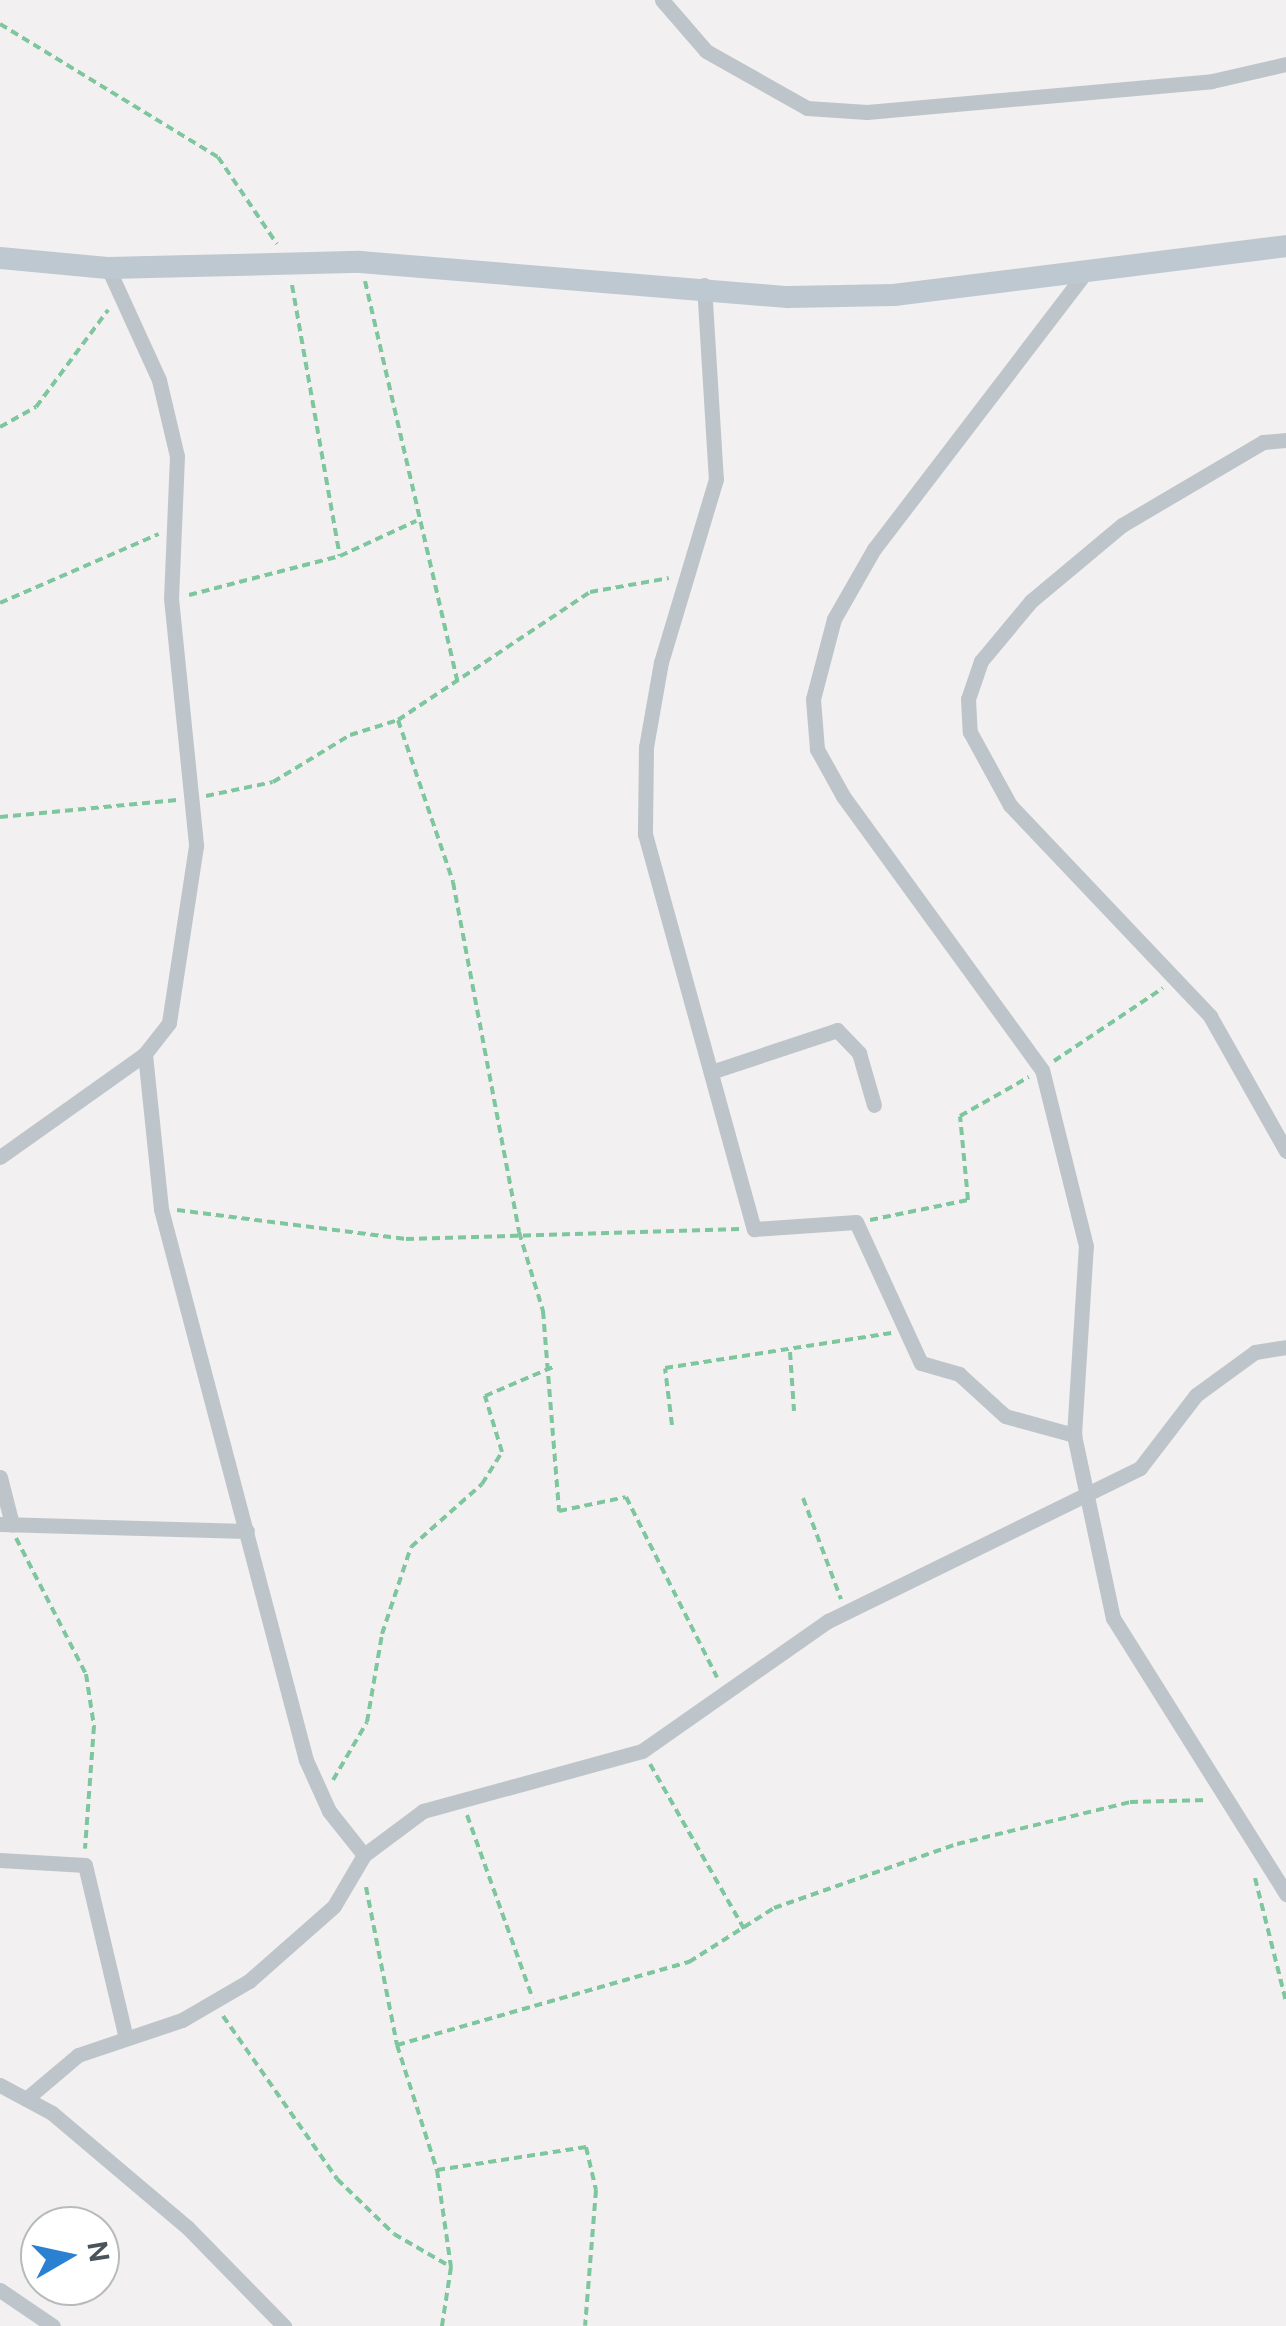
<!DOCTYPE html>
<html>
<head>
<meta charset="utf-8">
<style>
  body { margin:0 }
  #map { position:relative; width:1286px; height:2326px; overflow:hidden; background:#f2f0f0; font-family:"DM Sans",sans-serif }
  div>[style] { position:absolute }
  .path>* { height:4px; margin-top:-2px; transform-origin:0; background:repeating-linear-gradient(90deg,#7ec69d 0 8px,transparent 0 13px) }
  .street>* { height:15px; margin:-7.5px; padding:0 7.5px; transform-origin:7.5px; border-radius:7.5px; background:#bdc5cb }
  .secondary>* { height:22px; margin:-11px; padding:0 11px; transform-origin:11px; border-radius:11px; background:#bec8d0 }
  span { translate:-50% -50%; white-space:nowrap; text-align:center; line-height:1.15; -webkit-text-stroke:10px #fff; paint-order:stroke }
  .north { position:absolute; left:20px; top:2206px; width:100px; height:100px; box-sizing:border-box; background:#fff; border:2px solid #b7bbbe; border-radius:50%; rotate:81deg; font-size:28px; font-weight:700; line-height:40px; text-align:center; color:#4a545c }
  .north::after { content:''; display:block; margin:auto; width:35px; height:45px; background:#2b81d1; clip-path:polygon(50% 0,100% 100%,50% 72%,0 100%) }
</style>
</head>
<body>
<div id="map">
  <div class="path">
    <div style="left:0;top:24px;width:255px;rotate:31.4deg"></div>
    <div style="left:218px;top:157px;width:105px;rotate:55.9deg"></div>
    <div style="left:365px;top:281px;width:410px;rotate:77deg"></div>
    <div style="left:292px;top:285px;width:275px;rotate:80deg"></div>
    <div style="left:0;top:427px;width:41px;rotate:-29.1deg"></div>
    <div style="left:36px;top:407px;width:121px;rotate:-53.4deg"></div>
    <div style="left:189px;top:595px;width:156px;rotate:-14.5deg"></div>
    <div style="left:340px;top:556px;width:84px;rotate:-24.7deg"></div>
    <div style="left:0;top:603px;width:173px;rotate:-23.5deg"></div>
    <div style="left:398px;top:720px;width:171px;rotate:71.2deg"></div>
    <div style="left:453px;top:882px;width:356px;rotate:79.3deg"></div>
    <div style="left:519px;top:1232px;width:83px;rotate:73.1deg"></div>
    <div style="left:543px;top:1311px;width:201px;rotate:85.4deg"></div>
    <div style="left:559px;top:1511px;width:68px;rotate:-11.8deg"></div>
    <div style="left:626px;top:1497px;width:202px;rotate:63.2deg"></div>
    <div style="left:206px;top:796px;width:68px;rotate:-11.8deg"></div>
    <div style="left:273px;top:782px;width:90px;rotate:-31.4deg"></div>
    <div style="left:350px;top:735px;width:50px;rotate:-17.4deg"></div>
    <div style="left:398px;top:720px;width:231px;rotate:-33.7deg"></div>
    <div style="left:590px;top:592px;width:80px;rotate:-10deg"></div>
    <div style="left:0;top:817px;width:178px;rotate:-5.5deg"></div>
    <div style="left:1054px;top:1061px;width:131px;rotate:-33.8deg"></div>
    <div style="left:177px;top:1210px;width:231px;rotate:7.2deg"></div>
    <div style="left:406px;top:1239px;width:334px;rotate:-1.7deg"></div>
    <div style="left:870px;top:1220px;width:100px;rotate:-11.5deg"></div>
    <div style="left:968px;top:1200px;width:84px;rotate:-95.4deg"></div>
    <div style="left:960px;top:1116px;width:79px;rotate:-29.5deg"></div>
    <div style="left:790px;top:1352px;width:59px;rotate:86.1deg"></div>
    <div style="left:672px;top:1425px;width:57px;rotate:-97deg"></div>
    <div style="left:665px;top:1368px;width:229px;rotate:-8.8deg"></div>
    <div style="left:803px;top:1498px;width:108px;rotate:69.4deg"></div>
    <div style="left:16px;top:1538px;width:153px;rotate:62.8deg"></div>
    <div style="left:86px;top:1674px;width:53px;rotate:81.3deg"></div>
    <div style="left:94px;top:1726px;width:123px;rotate:94.2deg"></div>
    <div style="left:650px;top:1764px;width:190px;rotate:60.3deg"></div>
    <div style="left:333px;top:1780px;width:67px;rotate:-59.6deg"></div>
    <div style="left:367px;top:1722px;width:89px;rotate:-80.3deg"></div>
    <div style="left:382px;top:1634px;width:92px;rotate:-71.6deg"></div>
    <div style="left:411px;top:1547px;width:95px;rotate:-41.6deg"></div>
    <div style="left:482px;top:1484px;width:38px;rotate:-58deg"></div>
    <div style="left:502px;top:1452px;width:59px;rotate:-106.9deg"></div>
    <div style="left:485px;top:1396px;width:74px;rotate:-23.1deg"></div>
    <div style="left:467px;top:1815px;width:195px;rotate:70.3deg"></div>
    <div style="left:1255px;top:1878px;width:127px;rotate:75.9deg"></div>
    <div style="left:366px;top:1887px;width:161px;rotate:78.9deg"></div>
    <div style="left:397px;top:2045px;width:131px;rotate:72.3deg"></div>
    <div style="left:437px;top:2170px;width:98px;rotate:81.8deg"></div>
    <div style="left:451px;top:2267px;width:60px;rotate:98.7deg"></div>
    <div style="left:223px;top:2016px;width:199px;rotate:55deg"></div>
    <div style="left:337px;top:2179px;width:79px;rotate:44deg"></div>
    <div style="left:394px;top:2234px;width:66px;rotate:30.1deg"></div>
    <div style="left:397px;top:2045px;width:304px;rotate:-15.9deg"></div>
    <div style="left:689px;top:1962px;width:101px;rotate:-32.4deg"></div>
    <div style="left:774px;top:1908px;width:194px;rotate:-19.3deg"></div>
    <div style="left:957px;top:1844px;width:178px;rotate:-13.6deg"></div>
    <div style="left:1130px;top:1802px;width:78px;rotate:-1.5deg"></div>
    <div style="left:437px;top:2170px;width:151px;rotate:-8.8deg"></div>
    <div style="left:586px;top:2147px;width:44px;rotate:76.9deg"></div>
    <div style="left:596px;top:2190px;width:136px;rotate:94.6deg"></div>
  </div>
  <div class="street">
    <div style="left:662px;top:0;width:67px;rotate:49.2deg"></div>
    <div style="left:706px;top:51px;width:116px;rotate:29.4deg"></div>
    <div style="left:807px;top:108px;width:60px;rotate:3.8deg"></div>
    <div style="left:867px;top:112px;width:346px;rotate:-5.1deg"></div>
    <div style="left:1212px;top:81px;width:76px;rotate:-12.9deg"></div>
    <div style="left:108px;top:268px;width:123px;rotate:65.5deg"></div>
    <div style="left:159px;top:380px;width:78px;rotate:76.7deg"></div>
    <div style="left:177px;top:456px;width:142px;rotate:92.4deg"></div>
    <div style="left:171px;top:598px;width:249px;rotate:84.2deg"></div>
    <div style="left:196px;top:846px;width:179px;rotate:98.7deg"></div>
    <div style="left:169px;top:1023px;width:39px;rotate:128deg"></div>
    <div style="left:145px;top:1054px;width:156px;rotate:84.1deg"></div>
    <div style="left:161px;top:1209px;width:570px;rotate:75.26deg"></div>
    <div style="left:306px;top:1760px;width:56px;rotate:65.7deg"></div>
    <div style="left:329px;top:1811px;width:56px;rotate:51.5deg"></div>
    <div style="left:704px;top:285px;width:194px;rotate:86.5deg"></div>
    <div style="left:716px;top:479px;width:191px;rotate:106.7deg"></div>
    <div style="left:661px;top:662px;width:86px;rotate:100deg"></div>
    <div style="left:646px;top:747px;width:87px;rotate:90.7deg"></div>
    <div style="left:645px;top:834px;width:410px;rotate:74.6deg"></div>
    <div style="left:754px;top:1229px;width:102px;rotate:-3.9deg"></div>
    <div style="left:856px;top:1222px;width:155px;rotate:65.3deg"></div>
    <div style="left:921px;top:1363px;width:40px;rotate:16deg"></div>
    <div style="left:959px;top:1374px;width:62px;rotate:42.4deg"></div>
    <div style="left:1005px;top:1416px;width:72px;rotate:15.4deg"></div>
    <div style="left:1074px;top:1435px;width:187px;rotate:78deg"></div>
    <div style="left:1113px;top:1618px;width:326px;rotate:57.9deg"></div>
    <div style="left:1286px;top:440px;width:23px;rotate:175deg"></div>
    <div style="left:1263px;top:442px;width:164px;rotate:149.5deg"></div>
    <div style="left:1122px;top:525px;width:119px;rotate:140.1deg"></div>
    <div style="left:1031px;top:601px;width:78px;rotate:129.8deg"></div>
    <div style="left:981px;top:661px;width:40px;rotate:108.9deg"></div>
    <div style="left:968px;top:699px;width:33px;rotate:87deg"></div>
    <div style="left:970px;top:732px;width:83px;rotate:61.3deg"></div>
    <div style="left:1010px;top:805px;width:291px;rotate:46.5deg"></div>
    <div style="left:1210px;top:1016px;width:155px;rotate:60.6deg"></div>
    <div style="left:711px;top:1072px;width:133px;rotate:-18.4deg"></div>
    <div style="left:837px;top:1030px;width:32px;rotate:46deg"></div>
    <div style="left:859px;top:1053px;width:54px;rotate:73.9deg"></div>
    <div style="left:0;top:1157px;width:178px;rotate:-35.4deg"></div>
    <div style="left:1074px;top:1435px;width:189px;rotate:-86.4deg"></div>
    <div style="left:1086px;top:1246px;width:181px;rotate:-104deg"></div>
    <div style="left:1042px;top:1070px;width:339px;rotate:-126deg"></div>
    <div style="left:843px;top:796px;width:54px;rotate:-119deg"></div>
    <div style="left:817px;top:749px;width:50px;rotate:-94.6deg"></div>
    <div style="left:813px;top:699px;width:83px;rotate:-75.3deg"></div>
    <div style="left:834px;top:619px;width:81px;rotate:-60.3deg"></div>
    <div style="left:874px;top:549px;width:351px;rotate:-52.6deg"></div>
    <div style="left:0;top:1477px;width:49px;rotate:75.7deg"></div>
    <div style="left:0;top:1524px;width:247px;rotate:1.6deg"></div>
    <div style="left:0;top:1860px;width:85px;rotate:3.4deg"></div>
    <div style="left:85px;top:1865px;width:178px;rotate:76.7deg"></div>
    <div style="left:0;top:2085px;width:59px;rotate:28.3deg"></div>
    <div style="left:52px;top:2113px;width:177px;rotate:40.2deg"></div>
    <div style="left:187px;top:2227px;width:139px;rotate:45.6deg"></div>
    <div style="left:26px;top:2099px;width:68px;rotate:-40.2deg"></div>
    <div style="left:78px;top:2055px;width:110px;rotate:-18.6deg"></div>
    <div style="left:182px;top:2020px;width:78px;rotate:-30.2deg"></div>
    <div style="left:249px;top:1981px;width:113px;rotate:-41.4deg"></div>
    <div style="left:334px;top:1906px;width:59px;rotate:-59.5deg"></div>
    <div style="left:364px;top:1855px;width:74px;rotate:-36.7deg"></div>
    <div style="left:423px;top:1811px;width:227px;rotate:-15.3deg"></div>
    <div style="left:642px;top:1751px;width:227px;rotate:-35deg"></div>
    <div style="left:828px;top:1621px;width:347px;rotate:-26.1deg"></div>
    <div style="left:1140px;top:1468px;width:92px;rotate:-52.5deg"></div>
    <div style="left:1196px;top:1395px;width:73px;rotate:-36.1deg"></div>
    <div style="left:1255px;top:1352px;width:31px;rotate:-9deg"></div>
    <div style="left:0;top:2290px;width:64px;rotate:34.2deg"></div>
  </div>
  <div class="secondary">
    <div style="left:0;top:258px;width:108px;rotate:5.3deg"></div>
    <div style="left:108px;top:268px;width:252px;rotate:-1.4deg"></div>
    <div style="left:360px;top:262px;width:429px;rotate:4.7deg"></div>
    <div style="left:788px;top:297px;width:106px;rotate:-1.1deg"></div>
    <div style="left:894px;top:295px;width:395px;rotate:-7.1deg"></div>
  </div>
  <div class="north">N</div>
</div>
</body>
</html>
